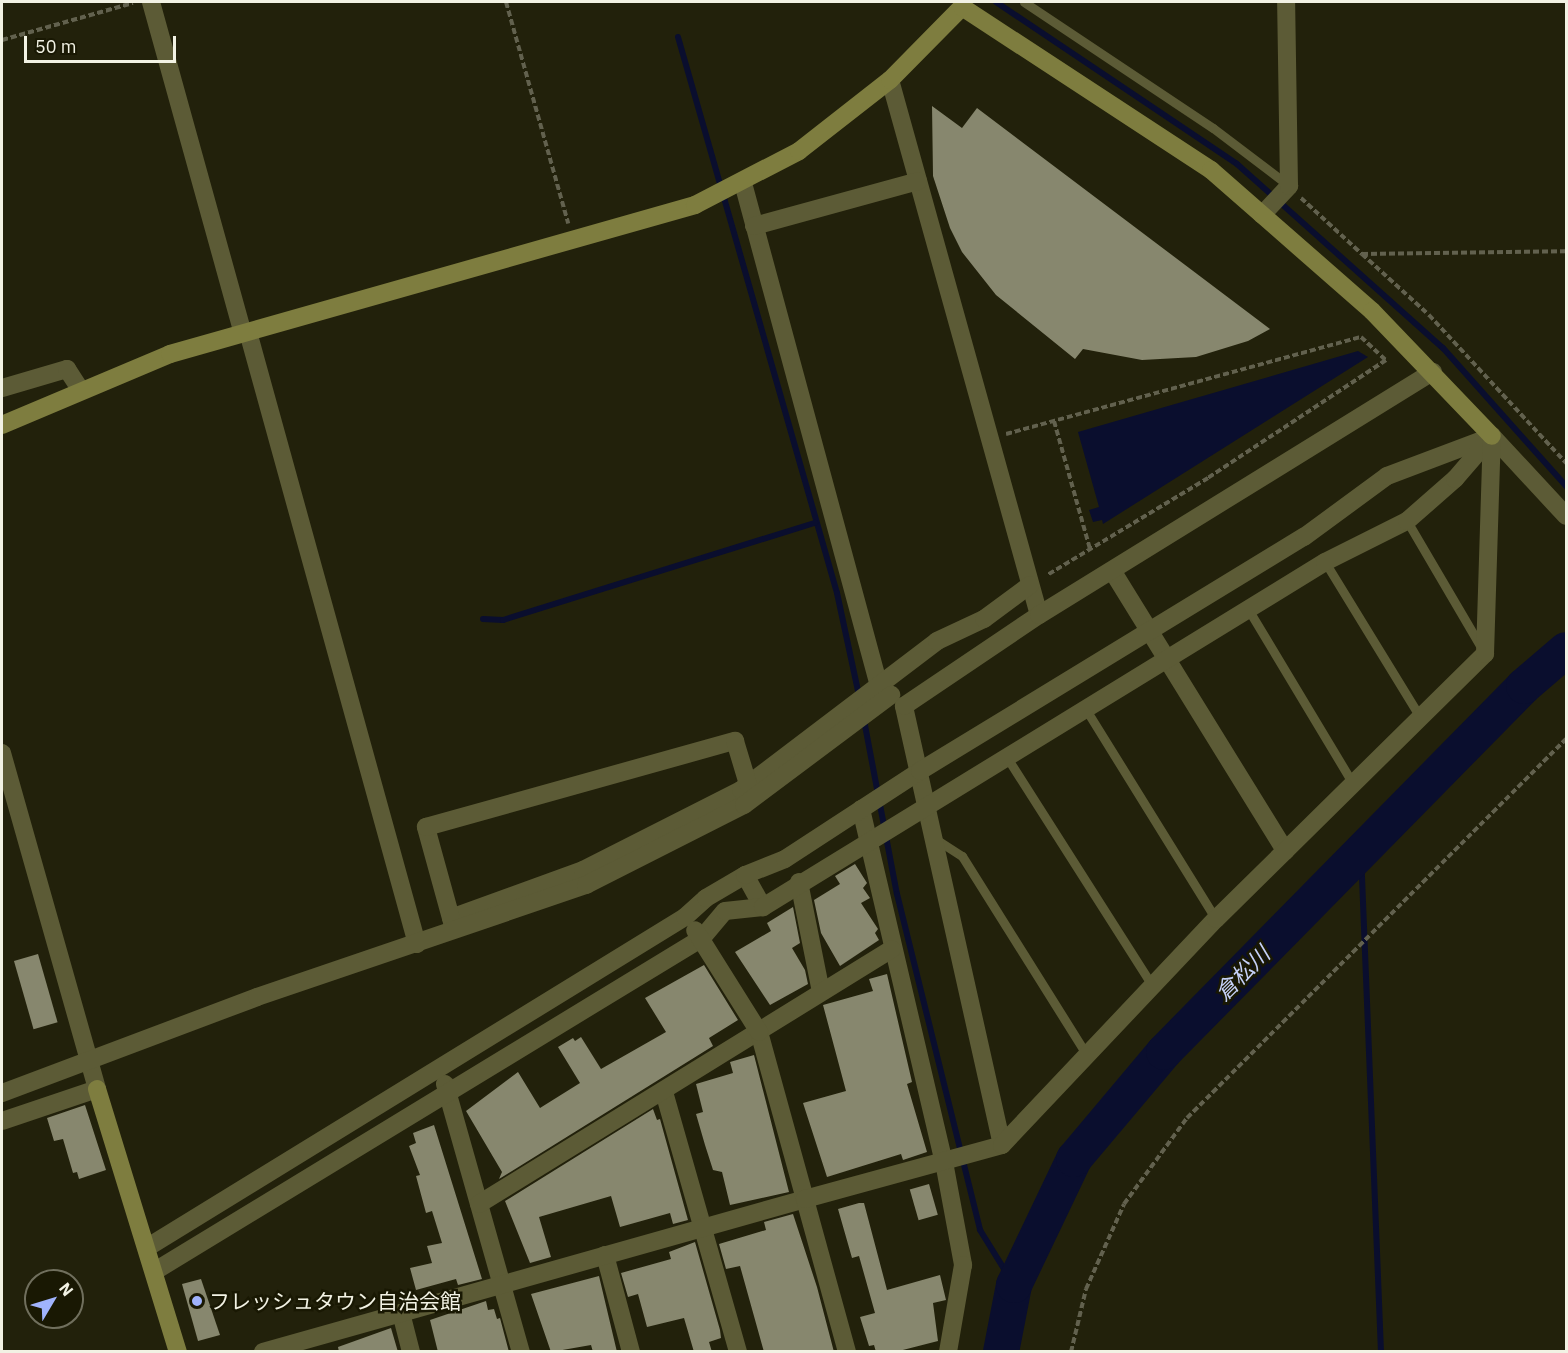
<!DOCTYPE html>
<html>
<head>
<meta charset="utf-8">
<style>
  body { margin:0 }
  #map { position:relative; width:1568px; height:1353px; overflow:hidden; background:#22210b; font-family:"IBM Plex Sans","Noto Sans JP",sans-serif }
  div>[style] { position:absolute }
  .water>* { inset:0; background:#0a0e2e }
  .stream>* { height:6px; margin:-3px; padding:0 3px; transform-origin:3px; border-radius:3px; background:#0a0e2e }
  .river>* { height:36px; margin:-18px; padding:0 18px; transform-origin:18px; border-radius:18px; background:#0a0e2e }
  .building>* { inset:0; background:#87876e; transform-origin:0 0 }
  .path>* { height:4px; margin-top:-2px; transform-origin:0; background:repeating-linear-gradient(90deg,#62614e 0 6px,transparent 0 9px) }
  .lane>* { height:9px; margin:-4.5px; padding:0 4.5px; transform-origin:4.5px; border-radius:4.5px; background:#5c5b36 }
  .street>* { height:18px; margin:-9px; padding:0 9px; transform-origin:9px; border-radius:9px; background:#5c5b36 }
  .secondary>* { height:18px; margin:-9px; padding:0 9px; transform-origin:9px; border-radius:9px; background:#7e7d3f }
  .dots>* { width:16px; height:16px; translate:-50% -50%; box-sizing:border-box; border:3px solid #191803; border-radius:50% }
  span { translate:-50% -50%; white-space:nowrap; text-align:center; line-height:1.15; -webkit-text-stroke:5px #191803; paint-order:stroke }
  .poi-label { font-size:21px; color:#f2f2e4 }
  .left { translate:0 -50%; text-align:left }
  .water-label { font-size:22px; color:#c5d0f7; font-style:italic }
  .frame { position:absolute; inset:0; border:3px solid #f2f2e4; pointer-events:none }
  .north { position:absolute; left:24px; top:1269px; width:60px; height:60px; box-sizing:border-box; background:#191803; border:2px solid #706f5d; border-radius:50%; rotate:52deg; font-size:16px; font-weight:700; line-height:24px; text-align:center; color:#f2f2e4 }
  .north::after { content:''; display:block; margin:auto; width:21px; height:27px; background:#a0b3fd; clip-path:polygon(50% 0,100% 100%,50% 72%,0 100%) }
  .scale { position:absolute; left:24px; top:36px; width:152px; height:27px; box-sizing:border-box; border:3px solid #f2f2e4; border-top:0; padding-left:8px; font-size:18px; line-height:21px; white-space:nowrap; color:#f2f2e4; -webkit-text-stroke:4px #191803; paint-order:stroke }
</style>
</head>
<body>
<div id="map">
  <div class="water">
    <div style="clip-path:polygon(1358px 351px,1368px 357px,1103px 524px,1102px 520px,1093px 522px,1089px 510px,1099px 507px,1078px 432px)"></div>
  </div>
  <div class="stream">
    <div style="left:996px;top:2px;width:290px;rotate:33.9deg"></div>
    <div style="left:1237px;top:164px;width:276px;rotate:41.8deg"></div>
    <div style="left:1443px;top:348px;width:185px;rotate:48.3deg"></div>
    <div style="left:678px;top:37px;width:578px;rotate:74.04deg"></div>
    <div style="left:837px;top:593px;width:105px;rotate:77.9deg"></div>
    <div style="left:483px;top:619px;width:20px;rotate:3deg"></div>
    <div style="left:503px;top:620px;width:327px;rotate:-17.3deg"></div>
    <div style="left:864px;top:720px;width:177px;rotate:79.3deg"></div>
    <div style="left:897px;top:894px;width:346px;rotate:76.1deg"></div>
    <div style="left:980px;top:1230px;width:65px;rotate:58.3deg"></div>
    <div style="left:1361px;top:852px;width:500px;rotate:87.71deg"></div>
  </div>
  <div class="river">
    <div style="left:1001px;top:1352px;width:68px;rotate:-79deg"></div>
    <div style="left:1014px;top:1285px;width:140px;rotate:-64.5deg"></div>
    <div style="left:1074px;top:1159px;width:140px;rotate:-49.9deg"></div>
    <div style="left:1164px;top:1052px;width:513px;rotate:-45.47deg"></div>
    <div style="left:1524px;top:686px;width:55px;rotate:-40.6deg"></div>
  </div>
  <div class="building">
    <div style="clip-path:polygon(932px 106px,962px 128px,977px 108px,1270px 329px,1248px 341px,1196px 357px,1142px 360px,1083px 349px,1075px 359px,996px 295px,962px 252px,950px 228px,933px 176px)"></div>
    <div style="clip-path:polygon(855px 864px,867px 883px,863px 888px,870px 898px,861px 903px,878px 929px,875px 933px,879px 940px,840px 966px,821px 933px,814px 900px,840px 884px,835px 876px)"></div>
    <div style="clip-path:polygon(793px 907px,800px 943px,792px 948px,805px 970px,808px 984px,770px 1005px,735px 952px,771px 931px,767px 923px)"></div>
    <div style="left:38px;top:954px;width:71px;height:25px;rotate:74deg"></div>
    <div style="clip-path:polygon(704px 965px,738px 1020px,709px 1038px,713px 1046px,499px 1179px,502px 1172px,466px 1111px,518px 1072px,540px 1108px,580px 1083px,558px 1047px,573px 1038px,575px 1041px,581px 1037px,601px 1069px,666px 1032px,645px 998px)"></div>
    <div style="clip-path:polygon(887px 974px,912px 1082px,907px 1084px,927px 1152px,903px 1160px,901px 1154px,827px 1177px,803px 1103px,846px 1091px,823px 1005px,873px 991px,869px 979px)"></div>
    <div style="clip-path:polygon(754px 1055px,789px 1192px,730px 1205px,722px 1172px,713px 1170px,705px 1145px,696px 1114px,703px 1112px,696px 1084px,733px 1073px,730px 1062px)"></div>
    <div style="clip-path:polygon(85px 1105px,106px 1170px,79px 1179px,77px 1172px,73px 1173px,63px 1139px,54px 1141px,47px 1118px)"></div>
    <div style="clip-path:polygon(653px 1109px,657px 1120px,660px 1119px,688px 1220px,673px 1224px,670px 1213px,620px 1227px,611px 1196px,539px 1217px,551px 1257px,530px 1263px,505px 1201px)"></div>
    <div style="clip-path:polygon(434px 1125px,482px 1279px,458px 1285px,456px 1279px,416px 1290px,410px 1268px,432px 1263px,427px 1246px,442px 1243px,432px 1211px,426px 1213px,416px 1176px,420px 1175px,409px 1146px,416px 1143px,413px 1133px)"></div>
    <div style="left:929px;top:1184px;width:32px;height:20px;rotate:74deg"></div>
    <div style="clip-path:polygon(859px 1203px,864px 1203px,887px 1290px,940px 1275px,946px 1300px,933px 1303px,938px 1341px,895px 1352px,876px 1352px,874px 1345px,869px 1346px,860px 1317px,875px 1313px,859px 1256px,852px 1258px,838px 1209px)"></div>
    <div style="clip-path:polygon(793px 1214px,817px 1287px,834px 1352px,764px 1352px,740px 1266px,726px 1269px,719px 1244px,766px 1230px,764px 1222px)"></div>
    <div style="clip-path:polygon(695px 1242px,720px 1330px,721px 1338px,709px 1342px,712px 1352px,694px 1352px,684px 1318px,647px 1327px,638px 1294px,628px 1297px,621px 1273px,671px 1259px,669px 1252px)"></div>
    <div style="clip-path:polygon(599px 1276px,617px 1352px,593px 1352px,591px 1345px,551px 1352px,531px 1294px)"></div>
    <div style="clip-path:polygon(201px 1279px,220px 1335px,198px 1341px,182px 1284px)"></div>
    <div style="clip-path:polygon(486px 1301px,488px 1310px,494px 1309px,497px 1319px,500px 1318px,509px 1352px,438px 1352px,430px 1320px)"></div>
    <div style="clip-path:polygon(391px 1328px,398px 1352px,339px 1352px,338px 1347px)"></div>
  </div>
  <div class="path">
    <div style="left:506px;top:2px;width:230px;rotate:74.3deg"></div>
    <div style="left:2px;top:40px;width:136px;rotate:-15.8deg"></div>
    <div style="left:1301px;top:198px;width:83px;rotate:42.6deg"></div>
    <div style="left:1362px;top:254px;width:204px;rotate:-0.8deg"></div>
    <div style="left:1362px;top:254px;width:91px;rotate:42.3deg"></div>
    <div style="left:1429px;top:315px;width:202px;rotate:47.2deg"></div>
    <div style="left:1054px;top:421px;width:133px;rotate:74.3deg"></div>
    <div style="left:1006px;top:434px;width:368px;rotate:-15.3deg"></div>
    <div style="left:1361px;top:337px;width:34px;rotate:43deg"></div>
    <div style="left:1386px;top:360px;width:214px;rotate:146.5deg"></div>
    <div style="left:1208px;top:478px;width:188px;rotate:148.9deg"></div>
    <div style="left:1071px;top:1352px;width:65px;rotate:-76.6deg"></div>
    <div style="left:1086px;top:1289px;width:93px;rotate:-65.9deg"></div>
    <div style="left:1124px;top:1204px;width:107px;rotate:-53.8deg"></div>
    <div style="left:1187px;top:1118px;width:536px;rotate:-45deg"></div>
  </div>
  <div class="lane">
    <div style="left:1024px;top:2px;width:227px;rotate:33.7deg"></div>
    <div style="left:1213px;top:128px;width:94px;rotate:37.2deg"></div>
    <div style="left:1407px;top:521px;width:148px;rotate:59.6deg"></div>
    <div style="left:1325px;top:562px;width:182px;rotate:58.5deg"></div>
    <div style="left:1248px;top:609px;width:204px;rotate:59deg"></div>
    <div style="left:1085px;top:708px;width:248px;rotate:58.2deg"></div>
    <div style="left:1006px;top:756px;width:274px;rotate:57.5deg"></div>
    <div style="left:937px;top:840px;width:30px;rotate:33deg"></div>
    <div style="left:962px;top:856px;width:237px;rotate:57.9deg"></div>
  </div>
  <div class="street">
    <div style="left:151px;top:2px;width:344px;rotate:74.5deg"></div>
    <div style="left:890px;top:80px;width:555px;rotate:74.44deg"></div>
    <div style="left:743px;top:183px;width:521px;rotate:74.87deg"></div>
    <div style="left:879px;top:686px;width:9px;rotate:36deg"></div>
    <div style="left:1262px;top:215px;width:40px;rotate:-47deg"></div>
    <div style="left:1289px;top:186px;width:184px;rotate:-90.9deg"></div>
    <div style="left:754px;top:226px;width:170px;rotate:-15.3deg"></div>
    <div style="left:248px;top:332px;width:635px;rotate:74.56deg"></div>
    <div style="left:2px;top:388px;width:68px;rotate:-16.3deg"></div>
    <div style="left:67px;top:369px;width:24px;rotate:57deg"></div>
    <div style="left:1492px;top:436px;width:109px;rotate:47.2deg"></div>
    <div style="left:1113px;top:572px;width:328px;rotate:58.3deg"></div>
    <div style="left:2px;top:753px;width:349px;rotate:74.2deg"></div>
    <div style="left:97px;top:1089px;width:100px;rotate:161.4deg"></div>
    <div style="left:861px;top:809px;width:363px;rotate:76.8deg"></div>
    <div style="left:944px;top:1162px;width:105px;rotate:79.5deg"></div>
    <div style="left:963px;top:1265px;width:88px;rotate:99.8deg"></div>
    <div style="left:745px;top:875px;width:37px;rotate:61deg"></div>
    <div style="left:799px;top:882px;width:112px;rotate:78.7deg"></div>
    <div style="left:451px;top:918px;width:140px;rotate:-20deg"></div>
    <div style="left:583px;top:870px;width:177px;rotate:-26.9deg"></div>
    <div style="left:741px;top:790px;width:246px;rotate:-37.2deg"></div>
    <div style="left:937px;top:641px;width:52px;rotate:-25.1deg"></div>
    <div style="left:984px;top:619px;width:57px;rotate:-36.5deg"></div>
    <div style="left:454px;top:929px;width:106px;rotate:-105.4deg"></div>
    <div style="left:426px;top:827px;width:321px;rotate:-15.6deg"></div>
    <div style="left:735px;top:741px;width:45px;rotate:73.2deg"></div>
    <div style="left:445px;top:1084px;width:279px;rotate:74.2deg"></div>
    <div style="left:664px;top:1092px;width:270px;rotate:74.1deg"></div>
    <div style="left:2px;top:1093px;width:272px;rotate:-20.6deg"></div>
    <div style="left:257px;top:997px;width:348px;rotate:-18.8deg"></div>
    <div style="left:586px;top:885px;width:177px;rotate:-26.9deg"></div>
    <div style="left:744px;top:805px;width:184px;rotate:-36.8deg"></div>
    <div style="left:1002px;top:1145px;width:450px;rotate:-102.6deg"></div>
    <div style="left:904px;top:706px;width:163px;rotate:-34deg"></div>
    <div style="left:1039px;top:615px;width:463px;rotate:-31.7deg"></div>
    <div style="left:479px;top:1204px;width:485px;rotate:-31.7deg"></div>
    <div style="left:148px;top:1247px;width:630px;rotate:-31.57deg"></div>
    <div style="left:685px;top:917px;width:28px;rotate:-42deg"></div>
    <div style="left:706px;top:898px;width:45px;rotate:-30.5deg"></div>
    <div style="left:745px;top:875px;width:43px;rotate:-21.8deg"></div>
    <div style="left:785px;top:859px;width:161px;rotate:-33.1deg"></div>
    <div style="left:920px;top:771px;width:450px;rotate:-31.4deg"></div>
    <div style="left:1304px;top:537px;width:103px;rotate:-36.3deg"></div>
    <div style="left:1387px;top:476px;width:110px;rotate:-20.7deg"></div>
    <div style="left:605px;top:1255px;width:100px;rotate:75deg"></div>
    <div style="left:155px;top:1271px;width:640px;rotate:-31.33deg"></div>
    <div style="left:702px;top:938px;width:35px;rotate:-50deg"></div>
    <div style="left:725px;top:911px;width:38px;rotate:-6deg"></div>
    <div style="left:763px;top:907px;width:659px;rotate:-31.54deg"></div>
    <div style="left:1325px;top:562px;width:92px;rotate:-26.6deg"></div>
    <div style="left:1407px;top:521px;width:64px;rotate:-41.2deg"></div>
    <div style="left:1455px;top:479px;width:57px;rotate:-49.3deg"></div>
    <div style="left:401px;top:1313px;width:40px;rotate:75.6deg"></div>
    <div style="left:263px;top:1352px;width:563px;rotate:-15.76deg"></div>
    <div style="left:805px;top:1199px;width:173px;rotate:-105.4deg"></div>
    <div style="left:759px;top:1032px;width:120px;rotate:-122.1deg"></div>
    <div style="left:847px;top:1352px;width:159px;rotate:-105.4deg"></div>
    <div style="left:805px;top:1199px;width:204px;rotate:-15.3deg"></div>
    <div style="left:1002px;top:1145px;width:311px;rotate:-46.6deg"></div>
    <div style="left:1216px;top:919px;width:378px;rotate:-44.6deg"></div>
    <div style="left:1485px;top:654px;width:218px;rotate:-88.2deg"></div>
  </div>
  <div class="secondary">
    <div style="left:2px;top:425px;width:182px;rotate:-22.9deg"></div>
    <div style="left:170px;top:354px;width:546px;rotate:-15.84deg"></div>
    <div style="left:695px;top:205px;width:117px;rotate:-27.4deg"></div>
    <div style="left:799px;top:151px;width:115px;rotate:-38deg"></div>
    <div style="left:890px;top:80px;width:103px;rotate:-45.4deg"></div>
    <div style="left:962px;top:7px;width:298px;rotate:33.2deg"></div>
    <div style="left:1211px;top:170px;width:214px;rotate:41.2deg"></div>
    <div style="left:1372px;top:311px;width:173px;rotate:46.2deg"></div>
    <div style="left:97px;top:1089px;width:275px;rotate:72.9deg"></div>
  </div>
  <div class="dots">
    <div style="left:197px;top:1301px;background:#a0b3fd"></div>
  </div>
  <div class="poi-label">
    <span class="left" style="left:209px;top:1301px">フレッシュタウン自治会館</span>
  </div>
  <div class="water-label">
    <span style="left:1242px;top:973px;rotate:-45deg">倉松川</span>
  </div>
  <div class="frame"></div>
  <div class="north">N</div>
  <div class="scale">50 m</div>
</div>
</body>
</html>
